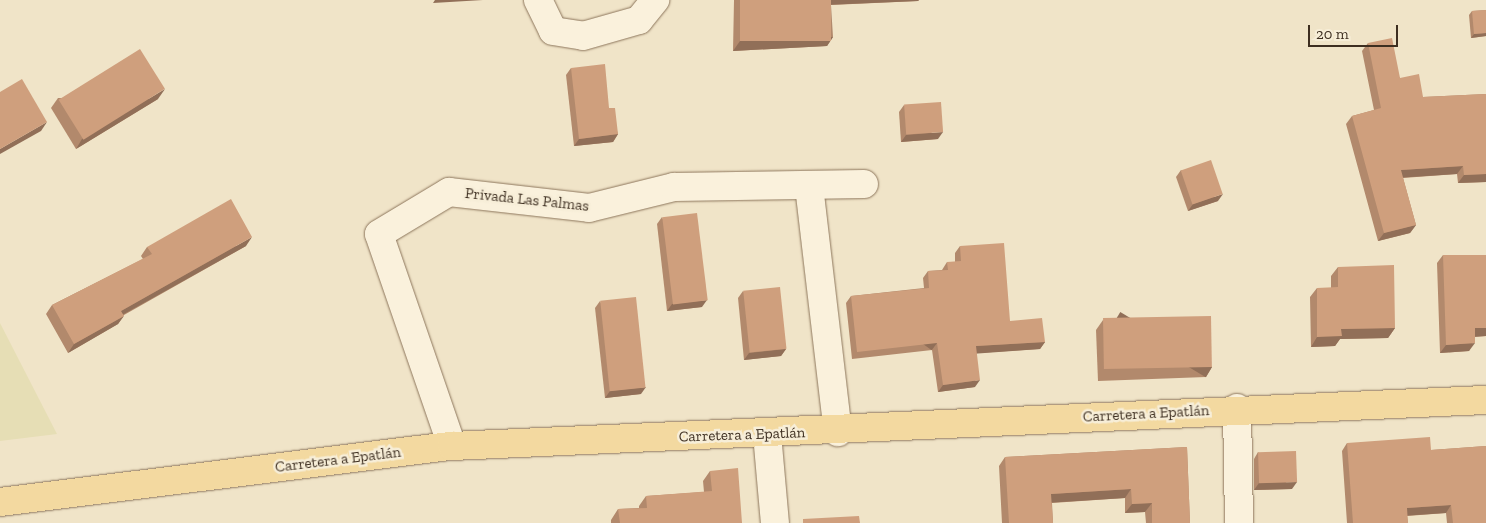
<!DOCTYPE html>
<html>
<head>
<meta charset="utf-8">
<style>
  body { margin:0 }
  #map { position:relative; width:1486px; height:523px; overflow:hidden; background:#f0e4c8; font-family:"Zilla Slab",serif }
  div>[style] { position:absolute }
  .farmland>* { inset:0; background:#e6deb5 }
  .roads { filter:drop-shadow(0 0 1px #8d765c) drop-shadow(0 0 1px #8d765c) }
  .minor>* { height:28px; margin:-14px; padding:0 14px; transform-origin:14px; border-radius:14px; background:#faf1dc }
  .major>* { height:28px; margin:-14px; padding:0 14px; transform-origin:14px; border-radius:14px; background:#f3d9a0 }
  .wall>* { inset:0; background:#b2896c }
  .shaded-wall>* { inset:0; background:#916f58; transform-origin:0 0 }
  .building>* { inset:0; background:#cf9f7d; transform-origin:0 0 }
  span { translate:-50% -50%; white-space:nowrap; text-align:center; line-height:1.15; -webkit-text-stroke:5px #f7eed8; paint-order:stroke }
  .street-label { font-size:15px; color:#3d2e20 }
  .scale { position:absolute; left:1308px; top:25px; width:90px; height:22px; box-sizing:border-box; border:2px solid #3d2e20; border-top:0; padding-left:6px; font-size:15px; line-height:18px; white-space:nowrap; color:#3d2e20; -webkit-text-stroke:4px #f7eed8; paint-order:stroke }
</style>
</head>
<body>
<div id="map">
  <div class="farmland">
    <div style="clip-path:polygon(0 323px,57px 434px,0 441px)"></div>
  </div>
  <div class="roads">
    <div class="minor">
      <div style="left:538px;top:0;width:34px;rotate:64deg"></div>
      <div style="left:553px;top:31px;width:30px;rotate:9deg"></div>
      <div style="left:583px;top:36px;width:58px;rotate:-15.9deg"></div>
      <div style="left:639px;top:20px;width:26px;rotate:-51deg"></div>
      <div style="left:809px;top:186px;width:248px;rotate:83.3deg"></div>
      <div style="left:1237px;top:408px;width:115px;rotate:89deg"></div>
      <div style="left:767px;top:434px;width:89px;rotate:84.9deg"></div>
      <div style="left:452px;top:446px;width:224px;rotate:-109deg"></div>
      <div style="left:379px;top:234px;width:82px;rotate:-31deg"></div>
      <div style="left:449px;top:192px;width:141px;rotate:6.5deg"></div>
      <div style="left:589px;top:208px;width:88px;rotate:-13.9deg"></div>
      <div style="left:674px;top:187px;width:190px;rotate:-0.9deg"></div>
    </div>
    <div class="major">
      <div style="left:0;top:502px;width:455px;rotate:-7.1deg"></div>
      <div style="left:452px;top:446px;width:1035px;rotate:-2.55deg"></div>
    </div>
  </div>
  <div class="wall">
    <div style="clip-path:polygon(734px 0,919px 0,918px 1px,831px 5px,833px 37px,827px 46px,733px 51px)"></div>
    <div style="clip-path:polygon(1486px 10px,1486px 36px,1471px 38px,1469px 15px,1472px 11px)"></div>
    <div style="clip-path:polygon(1368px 43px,1400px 78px,1423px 97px,1486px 94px,1486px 182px,1458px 183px,1457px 174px,1403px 178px,1416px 225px,1410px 233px,1378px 241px,1346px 124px,1352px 116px,1374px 110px,1362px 51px)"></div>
    <div style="clip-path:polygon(571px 68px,609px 108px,618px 134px,613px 142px,574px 146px,566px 75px)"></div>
    <div style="clip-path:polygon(58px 98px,158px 99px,76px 149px,51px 108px)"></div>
    <div style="clip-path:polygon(904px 105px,938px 139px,901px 142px,899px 112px)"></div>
    <div style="clip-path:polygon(1181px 170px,1218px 201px,1188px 211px,1176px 177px)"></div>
    <div style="clip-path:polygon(662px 217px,702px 307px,667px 311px,657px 224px)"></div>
    <div style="clip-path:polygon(246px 246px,124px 315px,118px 324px,68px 353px,46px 314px,52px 305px,143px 259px,141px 256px,147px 247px)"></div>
    <div style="clip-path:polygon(960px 246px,1010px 321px,1045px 342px,1040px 349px,977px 353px,975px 387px,938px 392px,932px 350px,852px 359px,846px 303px,851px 296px,924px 288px,923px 278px,928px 271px,942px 270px,947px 262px,955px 262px,955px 253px)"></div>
    <div style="clip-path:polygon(1443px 255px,1486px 255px,1486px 336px,1475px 337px,1469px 351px,1440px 353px,1437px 263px)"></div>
    <div style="clip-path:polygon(1338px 267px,1395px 328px,1388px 338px,1340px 339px,1335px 346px,1311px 347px,1310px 297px,1317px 288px,1331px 288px,1331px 276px)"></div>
    <div style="clip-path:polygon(743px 291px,786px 349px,781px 356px,744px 360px,738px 298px)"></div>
    <div style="clip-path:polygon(600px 301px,641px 394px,605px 398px,595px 308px)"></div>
    <div style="clip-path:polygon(1103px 320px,1212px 367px,1206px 377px,1098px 381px,1096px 330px)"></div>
    <div style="clip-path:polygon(1347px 443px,1431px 450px,1486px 446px,1486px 443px,1486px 523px,1447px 523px,1446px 513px,1407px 516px,1408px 523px,1347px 523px,1342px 451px)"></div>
    <div style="clip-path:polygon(1187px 447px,1190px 523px,1146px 523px,1145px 512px,1125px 513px,1125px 498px,1052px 503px,1053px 523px,1002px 523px,999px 466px,1005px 457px)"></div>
    <div style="clip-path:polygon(1258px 452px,1292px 489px,1254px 490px,1254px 459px)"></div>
    <div style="clip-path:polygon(710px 471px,742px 523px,611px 523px,611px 520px,618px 509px,639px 508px,639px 506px,646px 496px,704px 492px,703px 481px)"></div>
  </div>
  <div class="shaded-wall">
    <div style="clip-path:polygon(435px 0,483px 0,433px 3px)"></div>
    <div style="clip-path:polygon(828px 0,919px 0,918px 1px,824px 5px)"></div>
    <div style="clip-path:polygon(1486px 33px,1486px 36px,1471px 38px,1474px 34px)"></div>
    <div style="clip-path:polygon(833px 37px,827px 46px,733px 51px,740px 41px)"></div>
    <div style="clip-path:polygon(165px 89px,158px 99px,76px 149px,82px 139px)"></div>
    <div style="clip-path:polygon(47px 122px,41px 131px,0 154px,0 149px)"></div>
    <div style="clip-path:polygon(943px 132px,938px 139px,901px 142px,906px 135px)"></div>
    <div style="clip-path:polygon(618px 134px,613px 142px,574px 146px,579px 139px)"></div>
    <div style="clip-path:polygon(1463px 166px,1457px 174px,1395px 178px,1401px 170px)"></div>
    <div style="clip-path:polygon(1486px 174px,1486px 182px,1458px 183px,1464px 175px)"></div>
    <div style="clip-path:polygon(1223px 194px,1218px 201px,1188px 211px,1193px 204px)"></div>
    <div style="clip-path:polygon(1416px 225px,1410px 233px,1378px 241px,1384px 233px)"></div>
    <div style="clip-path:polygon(252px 237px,246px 246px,115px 319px,121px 311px)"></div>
    <div style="clip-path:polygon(707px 300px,702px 307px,667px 311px,672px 304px)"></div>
    <div style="clip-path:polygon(124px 316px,118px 324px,68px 353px,74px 344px)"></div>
    <div style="clip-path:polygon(1395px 328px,1388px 338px,1340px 339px,1335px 346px,1311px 347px,1317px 337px,1341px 329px)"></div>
    <div style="clip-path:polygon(1475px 328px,1486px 328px,1486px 336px,1469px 337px)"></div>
    <div style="clip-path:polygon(1045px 342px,1040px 349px,971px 354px,976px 346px)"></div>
    <div style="left:937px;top:343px;width:9px;height:81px;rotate:126deg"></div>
    <div style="clip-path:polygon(1475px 343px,1469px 351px,1440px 353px,1446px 345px)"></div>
    <div style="clip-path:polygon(786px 349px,781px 356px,744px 360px,749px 353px)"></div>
    <div style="left:1212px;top:367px;width:12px;height:107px;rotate:121deg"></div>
    <div style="clip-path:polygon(980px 380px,975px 387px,938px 392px,943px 385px)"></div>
    <div style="clip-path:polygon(646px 387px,641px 394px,605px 398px,610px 391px)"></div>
    <div style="clip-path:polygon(1297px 482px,1292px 489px,1254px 490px,1259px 483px)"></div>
    <div style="clip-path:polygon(1131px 489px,1125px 498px,1045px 503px,1051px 494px)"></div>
    <div style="clip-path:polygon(1152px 503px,1145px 512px,1125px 513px,1132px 504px)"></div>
    <div style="clip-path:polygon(1451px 505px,1446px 513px,1401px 516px,1407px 508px)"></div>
  </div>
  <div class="building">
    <div style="left:740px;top:0;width:91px;height:41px"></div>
    <div style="clip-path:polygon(1486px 10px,1486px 33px,1474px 34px,1472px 11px)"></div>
    <div style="clip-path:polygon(1392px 38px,1400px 78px,1419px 74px,1423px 97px,1486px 94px,1486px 174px,1464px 175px,1463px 166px,1401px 170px,1416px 225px,1384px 233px,1352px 116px,1381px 108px,1368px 43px)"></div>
    <div style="left:140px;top:49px;width:47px;height:96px;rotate:58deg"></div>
    <div style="clip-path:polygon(605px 64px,609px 108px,615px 108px,618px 134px,579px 139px,571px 68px)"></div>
    <div style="clip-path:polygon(22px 79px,47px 122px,0 149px,0 92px)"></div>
    <div style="left:941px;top:102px;width:30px;height:37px;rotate:86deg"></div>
    <div style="left:1211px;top:160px;width:36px;height:32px;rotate:71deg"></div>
    <div style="clip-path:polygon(231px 199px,252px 237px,121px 311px,124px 316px,74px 344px,52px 305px,152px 254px,147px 247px)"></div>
    <div style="left:697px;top:213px;width:88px;height:35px;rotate:83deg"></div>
    <div style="clip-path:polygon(1004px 243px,1010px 321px,1042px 318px,1045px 342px,976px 346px,980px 380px,943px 385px,937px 343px,857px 352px,851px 296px,929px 288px,928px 271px,948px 270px,947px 262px,961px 261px,960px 246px)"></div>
    <div style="clip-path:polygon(1443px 255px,1486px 255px,1486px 328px,1475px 328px,1475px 343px,1446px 345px)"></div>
    <div style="clip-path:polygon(1394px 265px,1395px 328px,1341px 329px,1342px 336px,1317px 337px,1317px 288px,1338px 287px,1338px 267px)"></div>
    <div style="left:780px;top:287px;width:62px;height:37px;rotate:84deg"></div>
    <div style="left:636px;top:297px;width:91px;height:36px;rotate:84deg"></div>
    <div style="left:1211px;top:316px;width:51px;height:108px;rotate:89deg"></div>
    <div style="clip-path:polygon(1430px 437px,1431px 450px,1486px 446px,1486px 523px,1453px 523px,1451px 505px,1407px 508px,1408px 523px,1353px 523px,1347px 443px)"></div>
    <div style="clip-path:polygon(1187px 447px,1190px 523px,1152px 523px,1152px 503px,1132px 504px,1131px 489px,1051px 494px,1053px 523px,1009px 523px,1005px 457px)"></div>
    <div style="left:1296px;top:451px;width:31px;height:38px;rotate:88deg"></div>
    <div style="clip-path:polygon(738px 468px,742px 523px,620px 523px,618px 509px,647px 508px,646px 496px,712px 491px,710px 471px)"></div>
    <div style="clip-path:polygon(859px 516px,860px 523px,803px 523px,803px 519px)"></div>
  </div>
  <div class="street-label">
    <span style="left:527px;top:200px;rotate:6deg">Privada Las Palmas</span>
    <span style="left:1146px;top:414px;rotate:-3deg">Carretera a Epatlán</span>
    <span style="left:742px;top:435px;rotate:-2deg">Carretera a Epatlán</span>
    <span style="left:338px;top:460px;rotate:-7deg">Carretera a Epatlán</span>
  </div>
  <div class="scale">20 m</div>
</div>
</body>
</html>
